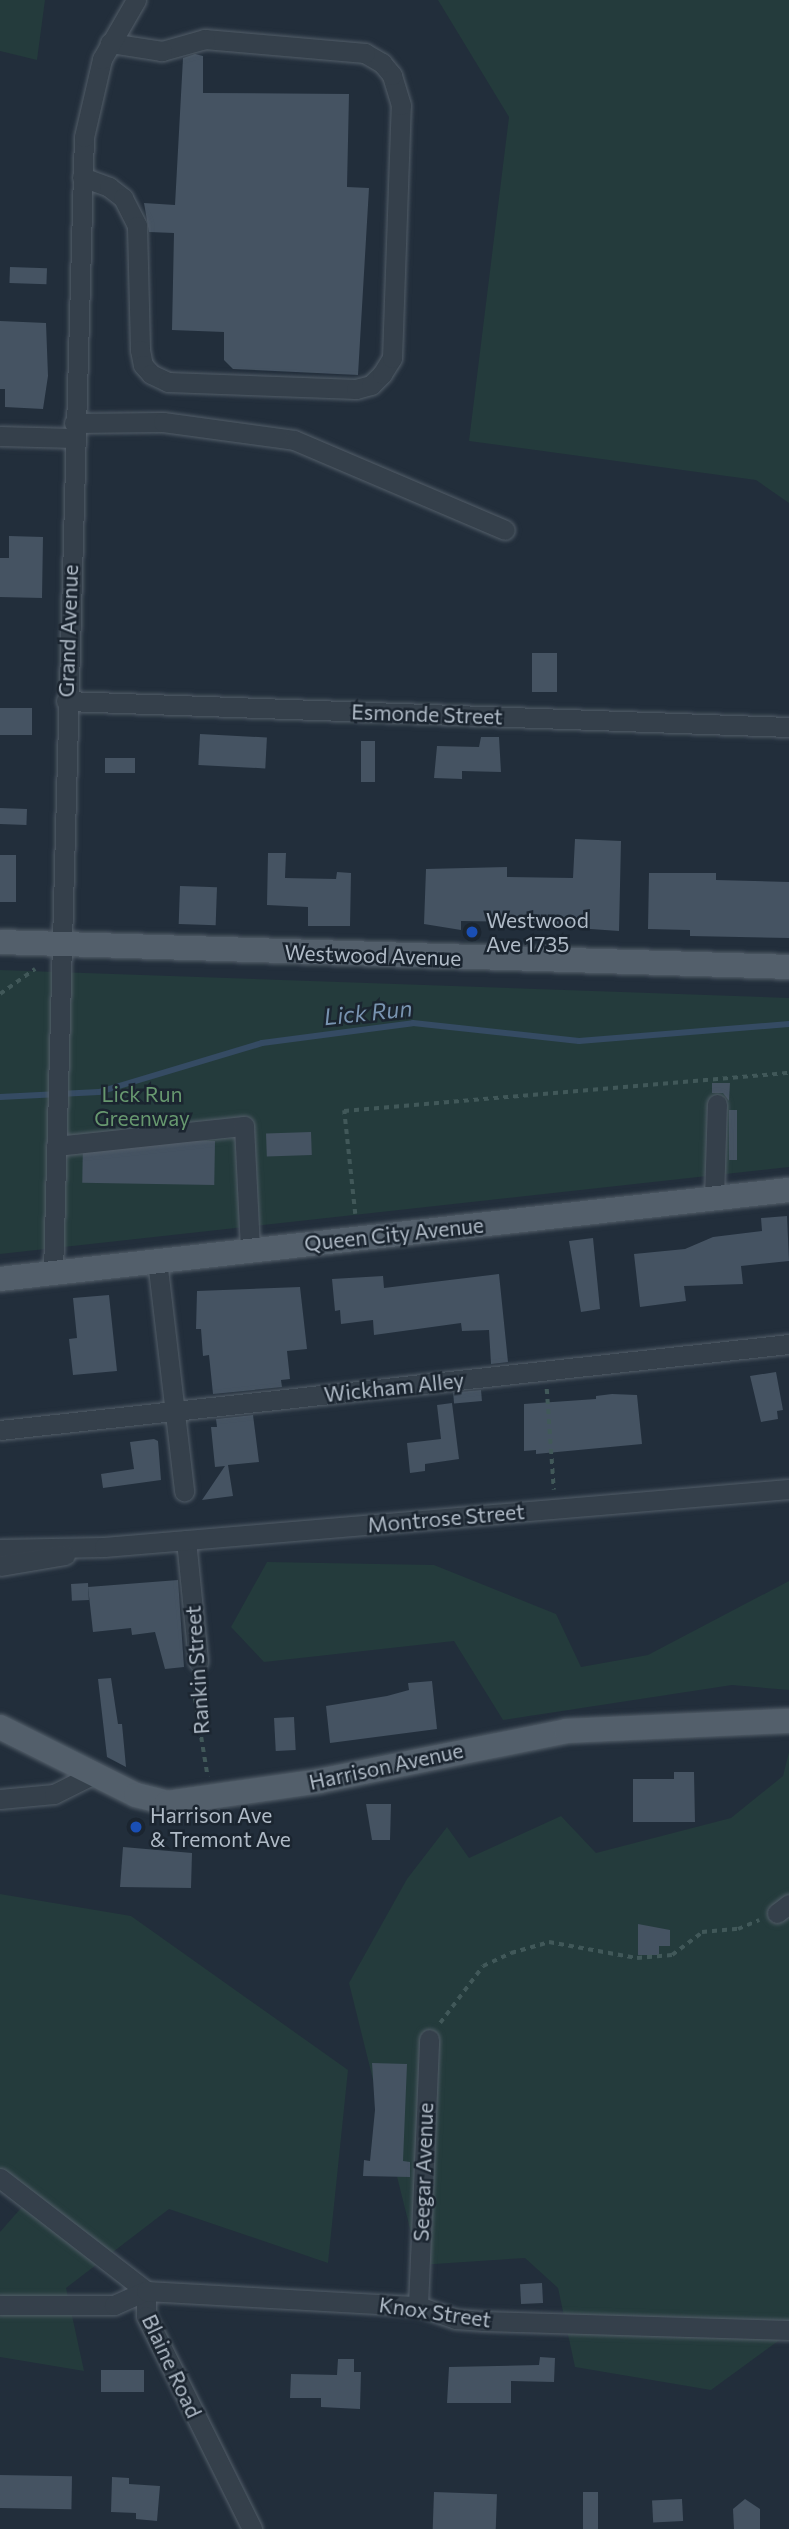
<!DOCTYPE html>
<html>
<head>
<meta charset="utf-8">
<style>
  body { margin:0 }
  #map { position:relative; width:789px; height:2529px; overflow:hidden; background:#222e3b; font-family:Commissioner,sans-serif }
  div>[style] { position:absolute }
  .green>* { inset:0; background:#243b3c }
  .stream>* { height:6px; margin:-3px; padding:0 3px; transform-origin:3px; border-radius:3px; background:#354b63 }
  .building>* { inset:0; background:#455362; transform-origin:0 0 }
  .path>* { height:3.5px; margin-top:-1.75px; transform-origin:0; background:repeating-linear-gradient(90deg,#415859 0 5px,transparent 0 10px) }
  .roads { filter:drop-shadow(0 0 2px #535e69) drop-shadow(0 0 2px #535e69) }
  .minor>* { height:19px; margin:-9.5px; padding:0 9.5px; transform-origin:9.5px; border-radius:9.5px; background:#35404b }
  .major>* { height:24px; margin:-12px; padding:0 12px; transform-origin:12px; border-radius:12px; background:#535f6b }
  .dots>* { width:19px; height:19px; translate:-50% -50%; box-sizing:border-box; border:4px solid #1b2530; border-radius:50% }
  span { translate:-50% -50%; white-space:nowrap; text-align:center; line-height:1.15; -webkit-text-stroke:5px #1b2530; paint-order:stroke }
  .street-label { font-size:21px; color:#b0bbc7 }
  .poi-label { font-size:21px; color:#b0bbc7 }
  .left { translate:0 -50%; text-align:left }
  .park-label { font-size:21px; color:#67986f }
  .water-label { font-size:23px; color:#7893b0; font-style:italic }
</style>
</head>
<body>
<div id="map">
  <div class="green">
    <div style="clip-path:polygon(0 0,45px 0,37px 60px,0 51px)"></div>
    <div style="clip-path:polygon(438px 0,789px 0,789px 503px,756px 480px,469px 441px,509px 117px)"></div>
    <div style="clip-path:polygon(0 970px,789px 998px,789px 1167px,0 1254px)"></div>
    <div style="clip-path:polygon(267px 1562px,434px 1565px,556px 1614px,581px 1667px,648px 1655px,789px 1581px,789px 1690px,732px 1685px,503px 1720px,454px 1641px,264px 1662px,231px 1627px)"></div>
    <div style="clip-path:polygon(789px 1752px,789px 2333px,711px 2390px,575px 2367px,558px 2288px,525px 2258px,419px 2265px,349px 1983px,407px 1879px,447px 1827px,469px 1858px,561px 1816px,596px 1853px,731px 1818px,783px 1776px)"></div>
    <div style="clip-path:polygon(0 1894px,131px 1916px,348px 2070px,328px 2263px,169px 2209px,66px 2288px,84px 2371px,0 2357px,0 2232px,28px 2200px,0 2178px)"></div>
  </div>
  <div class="stream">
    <div style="left:0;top:1097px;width:99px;rotate:-2.9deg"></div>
    <div style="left:99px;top:1092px;width:170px;rotate:-16.7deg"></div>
    <div style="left:262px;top:1043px;width:152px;rotate:-7.5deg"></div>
    <div style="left:413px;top:1023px;width:167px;rotate:6.2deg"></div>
    <div style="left:579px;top:1041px;width:211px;rotate:-4.6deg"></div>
  </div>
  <div class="building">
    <div style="clip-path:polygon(195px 54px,203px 56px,203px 93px,349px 94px,347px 187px,369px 188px,358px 375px,233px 369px,224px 360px,224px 332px,172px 330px,174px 233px,149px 232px,144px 203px,175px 205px,183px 58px)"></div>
    <div style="left:10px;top:267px;width:37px;height:16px;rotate:2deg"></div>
    <div style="clip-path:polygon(0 321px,46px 323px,48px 376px,43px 409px,5px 407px,5px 389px,0 389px)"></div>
    <div style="clip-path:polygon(9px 536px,43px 537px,42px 598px,0 597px,0 558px,9px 558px)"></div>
    <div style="left:532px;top:653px;width:25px;height:39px"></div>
    <div style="left:0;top:708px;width:32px;height:27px"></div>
    <div style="left:200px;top:734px;width:67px;height:31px;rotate:3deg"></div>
    <div style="clip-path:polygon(481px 737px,499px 737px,501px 772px,462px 771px,462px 779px,434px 778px,437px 746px,479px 747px)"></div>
    <div style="left:361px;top:741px;width:14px;height:41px"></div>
    <div style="left:105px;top:758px;width:30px;height:15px"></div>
    <div style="left:0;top:808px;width:27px;height:16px;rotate:2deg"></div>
    <div style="clip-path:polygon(575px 839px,621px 841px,619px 931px,534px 925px,534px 922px,461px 921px,461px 930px,424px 924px,426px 869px,507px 867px,507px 877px,573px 878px)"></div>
    <div style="clip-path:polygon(268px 853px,286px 853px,285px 878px,336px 879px,337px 872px,351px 873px,350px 926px,308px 926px,308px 907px,267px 905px)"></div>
    <div style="left:0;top:855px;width:16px;height:47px"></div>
    <div style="clip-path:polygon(649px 873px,716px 873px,716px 880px,789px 882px,789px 938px,690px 936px,690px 930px,648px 929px)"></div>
    <div style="left:180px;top:886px;width:37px;height:38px;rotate:2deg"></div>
    <div style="clip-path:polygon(712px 1083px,730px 1083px,729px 1101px,723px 1093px,712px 1093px)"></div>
    <div style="left:729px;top:1110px;width:8px;height:50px"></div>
    <div style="left:311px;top:1132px;width:23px;height:45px;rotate:88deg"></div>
    <div style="left:215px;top:1141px;width:44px;height:132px;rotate:91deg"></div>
    <div style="clip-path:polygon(787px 1216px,789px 1261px,741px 1266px,743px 1284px,684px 1286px,686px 1301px,640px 1307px,634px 1254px,685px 1249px,713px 1237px,762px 1231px,761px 1218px)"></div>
    <div style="clip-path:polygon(593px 1238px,600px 1309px,581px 1312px,569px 1241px)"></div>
    <div style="clip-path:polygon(499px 1274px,508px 1362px,491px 1364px,489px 1330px,462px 1331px,461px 1323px,374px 1335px,373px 1320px,341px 1324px,340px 1310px,335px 1311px,332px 1279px,383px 1276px,384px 1288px)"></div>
    <div style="clip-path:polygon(300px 1287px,307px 1349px,287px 1351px,290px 1379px,281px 1380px,282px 1387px,213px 1394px,209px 1355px,203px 1356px,201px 1329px,196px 1329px,197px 1291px)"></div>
    <div style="clip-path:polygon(109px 1295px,117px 1371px,73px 1375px,69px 1339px,77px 1338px,73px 1298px)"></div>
    <div style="clip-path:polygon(776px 1372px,783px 1410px,777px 1411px,778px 1419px,761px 1422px,750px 1376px)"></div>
    <div style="left:481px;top:1390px;width:11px;height:28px;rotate:85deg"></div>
    <div style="clip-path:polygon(612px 1394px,637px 1395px,642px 1444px,536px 1454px,536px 1450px,524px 1451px,524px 1404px,596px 1399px,596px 1396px)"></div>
    <div style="clip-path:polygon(452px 1403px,459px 1459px,425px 1464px,425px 1471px,410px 1473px,407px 1443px,441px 1439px,437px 1405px)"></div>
    <div style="clip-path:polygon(253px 1415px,259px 1462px,228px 1465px,233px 1496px,202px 1500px,225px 1466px,215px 1467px,211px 1427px,217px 1427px,216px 1419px)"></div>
    <div style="clip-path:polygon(154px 1439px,158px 1441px,161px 1480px,103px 1488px,101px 1474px,134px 1469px,130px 1442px)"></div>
    <div style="clip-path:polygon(178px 1580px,184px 1667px,165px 1669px,155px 1632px,132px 1635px,131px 1628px,93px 1632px,88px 1587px)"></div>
    <div style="left:88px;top:1583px;width:17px;height:17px;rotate:87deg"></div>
    <div style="clip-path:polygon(111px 1678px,118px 1724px,122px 1724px,126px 1767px,107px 1757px,98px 1679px)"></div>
    <div style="clip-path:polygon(432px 1681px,437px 1729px,330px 1743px,326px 1706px,387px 1696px,409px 1690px,408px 1683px)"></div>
    <div style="left:294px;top:1717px;width:33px;height:20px;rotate:87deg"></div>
    <div style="clip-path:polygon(674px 1772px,694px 1772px,695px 1822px,633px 1822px,633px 1779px,674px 1779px)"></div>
    <div style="clip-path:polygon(366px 1804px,391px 1804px,390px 1840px,372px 1840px)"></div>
    <div style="clip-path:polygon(123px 1847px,192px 1853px,191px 1888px,120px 1887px)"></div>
    <div style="clip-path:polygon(638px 1924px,670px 1930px,670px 1946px,659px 1946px,659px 1955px,638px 1955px)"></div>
    <div style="clip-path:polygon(372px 2063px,407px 2064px,403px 2161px,410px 2162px,410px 2177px,363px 2176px,364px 2160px,370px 2161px,375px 2110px)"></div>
    <div style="left:542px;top:2283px;width:20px;height:22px;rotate:87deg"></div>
    <div style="clip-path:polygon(540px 2357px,555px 2358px,554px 2382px,511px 2381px,511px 2403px,447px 2403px,449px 2367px,539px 2365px)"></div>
    <div style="clip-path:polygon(338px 2359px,354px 2359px,354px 2372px,361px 2372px,360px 2409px,321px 2407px,321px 2398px,290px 2398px,291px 2374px,337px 2375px)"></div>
    <div style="left:101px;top:2370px;width:43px;height:22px"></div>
    <div style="left:0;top:2475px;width:72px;height:33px;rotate:1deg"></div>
    <div style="clip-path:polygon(112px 2477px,129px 2478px,129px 2484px,160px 2486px,157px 2521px,136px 2519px,136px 2513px,111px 2512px)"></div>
    <div style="left:434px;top:2492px;width:63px;height:37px;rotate:2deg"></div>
    <div style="left:583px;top:2492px;width:15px;height:37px"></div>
    <div style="left:682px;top:2499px;width:22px;height:30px;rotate:87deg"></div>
    <div style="clip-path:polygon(745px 2499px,760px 2509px,760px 2529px,734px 2529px,733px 2509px)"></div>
  </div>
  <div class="path">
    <div style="left:0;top:994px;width:43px;rotate:-35.5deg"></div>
    <div style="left:355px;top:1214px;width:104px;rotate:-96.1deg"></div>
    <div style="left:344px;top:1111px;width:447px;rotate:-4.9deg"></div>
    <div style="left:547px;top:1389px;width:101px;rotate:86deg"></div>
    <div style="left:197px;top:1677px;width:21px;rotate:95deg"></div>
    <div style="left:195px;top:1698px;width:80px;rotate:80.7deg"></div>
    <div style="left:440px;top:2023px;width:71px;rotate:-53deg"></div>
    <div style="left:483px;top:1966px;width:31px;rotate:-25deg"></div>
    <div style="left:511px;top:1953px;width:40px;rotate:-16deg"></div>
    <div style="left:549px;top:1942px;width:89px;rotate:10.3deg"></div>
    <div style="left:637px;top:1958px;width:35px;rotate:-5deg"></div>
    <div style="left:672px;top:1955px;width:38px;rotate:-37deg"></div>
    <div style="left:702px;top:1932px;width:36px;rotate:-5deg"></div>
    <div style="left:738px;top:1929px;width:23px;rotate:-23deg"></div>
  </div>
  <div class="roads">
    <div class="minor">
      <div style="left:82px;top:177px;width:29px;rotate:20deg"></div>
      <div style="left:109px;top:187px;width:18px;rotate:38deg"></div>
      <div style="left:123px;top:198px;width:31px;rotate:63deg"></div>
      <div style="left:137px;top:226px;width:124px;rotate:88.6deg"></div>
      <div style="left:140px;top:350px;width:15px;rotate:79deg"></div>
      <div style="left:143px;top:365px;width:12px;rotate:48deg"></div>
      <div style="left:151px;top:374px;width:19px;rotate:25deg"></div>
      <div style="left:168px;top:382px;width:188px;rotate:2.1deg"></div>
      <div style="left:356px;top:389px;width:16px;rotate:-15deg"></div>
      <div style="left:371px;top:385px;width:16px;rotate:-45deg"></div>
      <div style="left:382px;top:374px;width:19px;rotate:-58deg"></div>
      <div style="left:392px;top:358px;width:253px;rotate:-88deg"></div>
      <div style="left:401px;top:105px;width:31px;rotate:-107deg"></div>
      <div style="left:392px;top:75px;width:16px;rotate:-130deg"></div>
      <div style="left:382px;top:63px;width:20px;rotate:-150deg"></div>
      <div style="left:365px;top:53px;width:161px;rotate:-175deg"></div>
      <div style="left:205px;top:39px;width:45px;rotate:164.4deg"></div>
      <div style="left:162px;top:51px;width:53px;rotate:-171.3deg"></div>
      <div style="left:74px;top:423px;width:89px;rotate:-0.6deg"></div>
      <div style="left:163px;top:422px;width:132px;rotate:7.8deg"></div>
      <div style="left:294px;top:440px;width:229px;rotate:23.1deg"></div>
      <div style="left:0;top:436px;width:73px;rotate:1.6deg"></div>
      <div style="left:66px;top:701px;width:723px;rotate:2.06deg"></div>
      <div style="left:56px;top:1146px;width:189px;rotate:-6.1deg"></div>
      <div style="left:244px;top:1126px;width:124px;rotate:87.2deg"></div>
      <div style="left:714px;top:1198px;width:94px;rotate:-88.2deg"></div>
      <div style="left:157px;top:1260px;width:233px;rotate:83.3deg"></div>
      <div style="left:53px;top:1273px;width:1136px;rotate:-88.44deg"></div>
      <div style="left:84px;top:137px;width:80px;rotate:-77deg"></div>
      <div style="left:102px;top:59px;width:68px;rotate:-60deg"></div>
      <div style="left:0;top:1430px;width:794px;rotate:-6.22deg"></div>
      <div style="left:186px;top:1540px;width:122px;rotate:84.3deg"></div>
      <div style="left:0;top:1549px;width:104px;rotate:-1.1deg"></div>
      <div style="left:104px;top:1547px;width:687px;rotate:-4.84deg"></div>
      <div style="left:0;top:1566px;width:66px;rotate:-9.6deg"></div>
      <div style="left:0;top:1799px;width:54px;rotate:-5.3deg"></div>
      <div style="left:54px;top:1794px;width:42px;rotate:-26.6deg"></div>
      <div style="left:777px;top:1913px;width:15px;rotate:-37deg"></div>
      <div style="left:0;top:2178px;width:185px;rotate:37.7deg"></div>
      <div style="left:146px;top:2291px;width:25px;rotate:90deg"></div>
      <div style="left:146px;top:2316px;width:238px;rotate:63.5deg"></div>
      <div style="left:0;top:2305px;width:114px"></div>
      <div style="left:114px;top:2305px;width:35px;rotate:-24deg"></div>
      <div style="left:146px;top:2291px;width:272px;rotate:3.2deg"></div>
      <div style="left:418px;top:2306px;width:40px;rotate:18.9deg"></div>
      <div style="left:456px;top:2319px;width:28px;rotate:4deg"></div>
      <div style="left:484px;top:2321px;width:305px;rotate:1.7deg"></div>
      <div style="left:418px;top:2306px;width:267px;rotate:-87.6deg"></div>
    </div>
    <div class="major">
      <div style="left:0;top:942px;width:789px;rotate:1.81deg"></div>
      <div style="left:0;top:1279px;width:794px;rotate:-6.44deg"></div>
      <div style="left:0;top:1727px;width:152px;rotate:26.6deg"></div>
      <div style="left:136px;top:1795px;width:32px;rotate:14deg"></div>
      <div style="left:167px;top:1803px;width:154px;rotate:-8.2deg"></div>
      <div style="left:319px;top:1781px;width:252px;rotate:-11.4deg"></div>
      <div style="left:566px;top:1731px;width:223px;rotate:-2.6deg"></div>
    </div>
  </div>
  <div class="dots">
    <div style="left:472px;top:932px;background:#1a4fb4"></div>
    <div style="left:136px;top:1827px;background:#1a4fb4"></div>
  </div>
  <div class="street-label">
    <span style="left:68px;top:631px;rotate:-88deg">Grand Avenue</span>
    <span style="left:427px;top:714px;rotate:2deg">Esmonde Street</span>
    <span style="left:373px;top:955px;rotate:2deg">Westwood Avenue</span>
    <span style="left:394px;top:1234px;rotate:-6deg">Queen City Avenue</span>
    <span style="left:394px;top:1387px;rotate:-6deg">Wickham Alley</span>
    <span style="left:446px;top:1518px;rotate:-5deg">Montrose Street</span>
    <span style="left:197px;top:1670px;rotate:-94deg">Rankin Street</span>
    <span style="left:386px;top:1766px;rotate:-12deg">Harrison Avenue</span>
    <span style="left:423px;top:2172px;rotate:-88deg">Seegar Avenue</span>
    <span style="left:435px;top:2312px;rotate:8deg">Knox Street</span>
    <span style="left:172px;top:2366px;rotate:65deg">Blaine Road</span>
  </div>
  <div class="poi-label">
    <span class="left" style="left:486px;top:932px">Westwood<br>Ave 1735</span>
    <span class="left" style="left:150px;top:1827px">Harrison Ave<br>&amp; Tremont Ave</span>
  </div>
  <div class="park-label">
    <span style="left:142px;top:1106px">Lick Run<br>Greenway</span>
  </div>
  <div class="water-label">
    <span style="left:368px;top:1012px;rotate:-6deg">Lick Run</span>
  </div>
</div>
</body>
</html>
